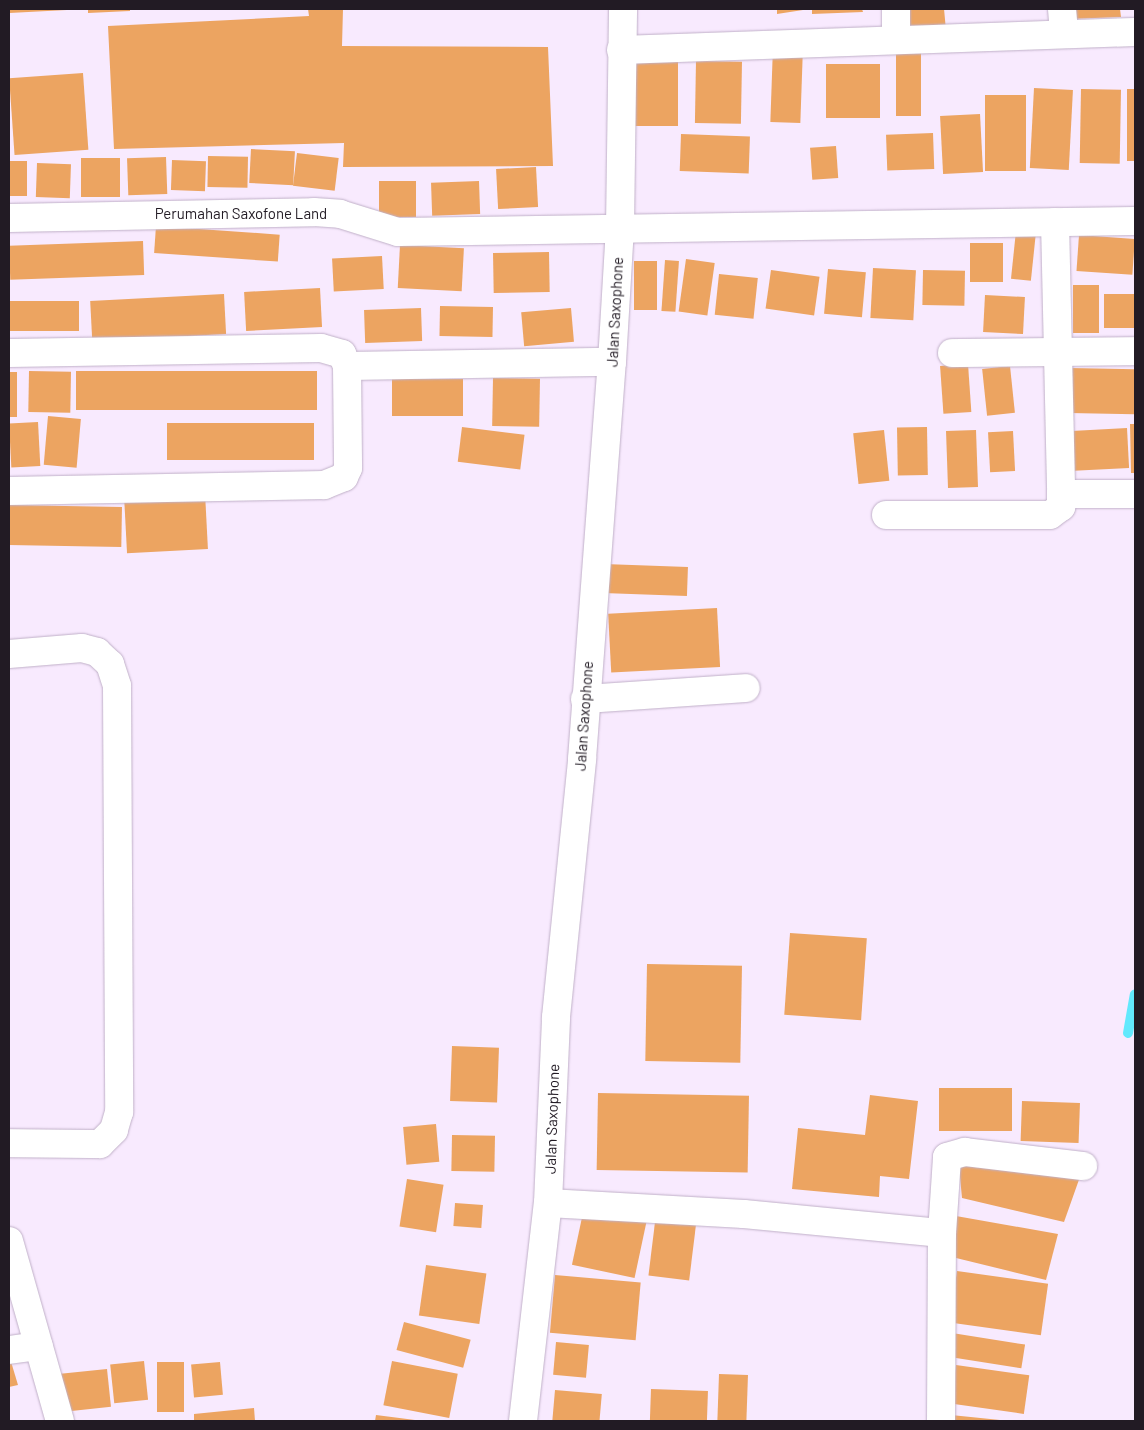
<!DOCTYPE html>
<html>
<head>
<meta charset="utf-8">
<style>
  body { margin:0 }
  #map { position:relative; width:1144px; height:1430px; overflow:hidden; background:#f8eafe; font-family:Barlow,sans-serif }
  div>[style] { position:absolute }
  .stream>* { height:10px; margin:-5px; padding:0 5px; transform-origin:5px; border-radius:5px; background:#62e9fd }
  .building>* { inset:0; background:#eca461; transform-origin:0 0 }
  .roads { filter:drop-shadow(0 0 1px #c0b0c8) drop-shadow(0 0 1px #c0b0c8) }
  .minor>* { height:28px; margin:-14px; padding:0 14px; transform-origin:14px; border-radius:14px; background:#fff }
  .secondary>* { height:28px; margin:-14px; padding:0 14px; transform-origin:14px; border-radius:14px; background:#fff }
  span { translate:-50% -50%; white-space:nowrap; text-align:center; line-height:1.15; -webkit-text-stroke:5px #fff; paint-order:stroke }
  .street-label { font-size:15px; color:#221b24 }
  .frame { position:absolute; inset:0; border:10px solid #221b24; pointer-events:none }
</style>
</head>
<body>
<div id="map">
  <div class="stream">
    <div style="left:1128px;top:1033px;width:39px;rotate:-80deg"></div>
  </div>
  <div class="building">
    <div style="clip-path:polygon(9px 9px,67px 9px,67px 10px,9px 13px)"></div>
    <div style="clip-path:polygon(88px 9px,130px 9px,130px 11px,88px 13px)"></div>
    <div style="clip-path:polygon(308px 9px,343px 9px,342px 46px,548px 47px,553px 166px,343px 167px,344px 143px,114px 149px,108px 26px,309px 16px)"></div>
    <div style="clip-path:polygon(777px 9px,803px 9px,803px 10px,777px 14px)"></div>
    <div style="clip-path:polygon(812px 9px,862px 9px,863px 12px,812px 14px)"></div>
    <div style="clip-path:polygon(903px 9px,944px 9px,946px 30px,905px 33px)"></div>
    <div style="clip-path:polygon(1068px 9px,1120px 9px,1121px 17px,1069px 19px)"></div>
    <div style="left:773px;top:46px;width:30px;height:76px;rotate:2deg"></div>
    <div style="left:896px;top:50px;width:25px;height:66px"></div>
    <div style="left:633px;top:58px;width:45px;height:68px"></div>
    <div style="left:696px;top:61px;width:46px;height:62px;rotate:1deg"></div>
    <div style="left:826px;top:64px;width:54px;height:54px"></div>
    <div style="left:83px;top:73px;width:77px;height:74px;rotate:86deg"></div>
    <div style="left:1034px;top:88px;width:39px;height:80px;rotate:3deg"></div>
    <div style="left:1081px;top:89px;width:40px;height:74px;rotate:1deg"></div>
    <div style="left:1127px;top:89px;width:8px;height:72px"></div>
    <div style="left:985px;top:95px;width:41px;height:76px"></div>
    <div style="left:980px;top:114px;width:58px;height:40px;rotate:87deg"></div>
    <div style="left:933px;top:133px;width:36px;height:47px;rotate:88deg"></div>
    <div style="left:681px;top:134px;width:69px;height:37px;rotate:2deg"></div>
    <div style="left:836px;top:146px;width:32px;height:26px;rotate:86deg"></div>
    <div style="left:251px;top:149px;width:44px;height:34px;rotate:3deg"></div>
    <div style="left:297px;top:153px;width:42px;height:33px;rotate:7deg"></div>
    <div style="left:208px;top:156px;width:40px;height:31px;rotate:1deg"></div>
    <div style="left:166px;top:157px;width:37px;height:39px;rotate:88deg"></div>
    <div style="left:81px;top:158px;width:39px;height:39px"></div>
    <div style="left:172px;top:160px;width:34px;height:30px;rotate:2deg"></div>
    <div style="left:9px;top:161px;width:18px;height:35px"></div>
    <div style="left:37px;top:163px;width:34px;height:34px;rotate:2deg"></div>
    <div style="left:536px;top:167px;width:40px;height:40px;rotate:87deg"></div>
    <div style="left:379px;top:181px;width:37px;height:36px"></div>
    <div style="left:479px;top:181px;width:33px;height:48px;rotate:88deg"></div>
    <div style="left:156px;top:226px;width:124px;height:27px;rotate:4deg"></div>
    <div style="left:1016px;top:231px;width:20px;height:48px;rotate:6deg"></div>
    <div style="left:1079px;top:235px;width:56px;height:36px;rotate:4deg"></div>
    <div style="left:143px;top:241px;width:34px;height:134px;rotate:88deg"></div>
    <div style="left:970px;top:243px;width:33px;height:39px"></div>
    <div style="left:400px;top:245px;width:64px;height:43px;rotate:3deg"></div>
    <div style="left:549px;top:252px;width:40px;height:56px;rotate:89deg"></div>
    <div style="left:382px;top:256px;width:33px;height:50px;rotate:87deg"></div>
    <div style="left:686px;top:259px;width:29px;height:53px;rotate:8deg"></div>
    <div style="left:665px;top:260px;width:14px;height:51px;rotate:4deg"></div>
    <div style="left:634px;top:261px;width:23px;height:49px"></div>
    <div style="left:873px;top:268px;width:43px;height:50px;rotate:3deg"></div>
    <div style="left:828px;top:269px;width:38px;height:45px;rotate:5deg"></div>
    <div style="left:771px;top:270px;width:49px;height:39px;rotate:8deg"></div>
    <div style="left:923px;top:270px;width:42px;height:35px;rotate:1deg"></div>
    <div style="left:719px;top:274px;width:39px;height:41px;rotate:6deg"></div>
    <div style="left:1073px;top:285px;width:26px;height:48px"></div>
    <div style="left:320px;top:288px;width:39px;height:76px;rotate:87deg"></div>
    <div style="left:224px;top:294px;width:40px;height:134px;rotate:87deg"></div>
    <div style="left:1104px;top:294px;width:31px;height:34px"></div>
    <div style="left:985px;top:295px;width:40px;height:37px;rotate:3deg"></div>
    <div style="left:79px;top:301px;width:30px;height:70px;rotate:90deg"></div>
    <div style="left:440px;top:306px;width:53px;height:30px;rotate:1deg"></div>
    <div style="left:421px;top:308px;width:33px;height:57px;rotate:88deg"></div>
    <div style="left:571px;top:308px;width:34px;height:50px;rotate:85deg"></div>
    <div style="left:968px;top:364px;width:48px;height:28px;rotate:86deg"></div>
    <div style="left:1010px;top:366px;width:47px;height:28px;rotate:84deg"></div>
    <div style="left:1070px;top:368px;width:65px;height:45px;rotate:1deg"></div>
    <div style="left:29px;top:371px;width:42px;height:41px;rotate:1deg"></div>
    <div style="left:76px;top:371px;width:241px;height:39px"></div>
    <div style="left:9px;top:372px;width:8px;height:45px"></div>
    <div style="left:493px;top:378px;width:47px;height:48px;rotate:1deg"></div>
    <div style="left:392px;top:379px;width:71px;height:37px"></div>
    <div style="left:48px;top:416px;width:33px;height:49px;rotate:5deg"></div>
    <div style="left:38px;top:422px;width:44px;height:29px;rotate:87deg"></div>
    <div style="left:167px;top:423px;width:147px;height:37px"></div>
    <div style="clip-path:polygon(1130px 424px,1135px 424px,1135px 473px,1131px 473px)"></div>
    <div style="left:462px;top:427px;width:63px;height:35px;rotate:7deg"></div>
    <div style="left:927px;top:427px;width:48px;height:30px;rotate:89deg"></div>
    <div style="left:1127px;top:428px;width:40px;height:60px;rotate:87deg"></div>
    <div style="left:884px;top:430px;width:51px;height:31px;rotate:84deg"></div>
    <div style="left:976px;top:430px;width:57px;height:30px;rotate:88deg"></div>
    <div style="left:1013px;top:431px;width:40px;height:25px;rotate:87deg"></div>
    <div style="left:205px;top:493px;width:56px;height:81px;rotate:87deg"></div>
    <div style="left:9px;top:505px;width:113px;height:40px;rotate:1deg"></div>
    <div style="left:604px;top:564px;width:84px;height:29px;rotate:2deg"></div>
    <div style="left:717px;top:608px;width:59px;height:109px;rotate:87deg"></div>
    <div style="left:790px;top:933px;width:77px;height:82px;rotate:4deg"></div>
    <div style="left:647px;top:964px;width:95px;height:97px;rotate:1deg"></div>
    <div style="left:452px;top:1046px;width:47px;height:55px;rotate:2deg"></div>
    <div style="left:939px;top:1088px;width:73px;height:43px"></div>
    <div style="left:598px;top:1093px;width:151px;height:77px;rotate:1deg"></div>
    <div style="clip-path:polygon(870px 1095px,918px 1101px,909px 1179px,880px 1176px,879px 1197px,792px 1189px,798px 1128px,865px 1135px)"></div>
    <div style="left:1022px;top:1101px;width:58px;height:40px;rotate:2deg"></div>
    <div style="left:436px;top:1124px;width:38px;height:33px;rotate:85deg"></div>
    <div style="left:452px;top:1135px;width:43px;height:36px;rotate:1deg"></div>
    <div style="clip-path:polygon(958px 1156px,1081px 1174px,1064px 1222px,962px 1198px)"></div>
    <div style="left:407px;top:1179px;width:37px;height:48px;rotate:9deg"></div>
    <div style="left:455px;top:1203px;width:28px;height:23px;rotate:4deg"></div>
    <div style="left:584px;top:1208px;width:64px;height:58px;rotate:12deg"></div>
    <div style="left:656px;top:1214px;width:41px;height:62px;rotate:7deg"></div>
    <div style="clip-path:polygon(956px 1216px,1058px 1234px,1046px 1280px,952px 1257px)"></div>
    <div style="left:426px;top:1265px;width:61px;height:51px;rotate:8deg"></div>
    <div style="left:957px;top:1271px;width:92px;height:52px;rotate:8deg"></div>
    <div style="left:555px;top:1275px;width:86px;height:58px;rotate:5deg"></div>
    <div style="left:404px;top:1322px;width:69px;height:29px;rotate:15deg"></div>
    <div style="left:952px;top:1333px;width:74px;height:24px;rotate:9deg"></div>
    <div style="left:556px;top:1342px;width:33px;height:33px;rotate:5deg"></div>
    <div style="clip-path:polygon(9px 1355px,18px 1385px,9px 1387px)"></div>
    <div style="left:144px;top:1361px;width:39px;height:34px;rotate:84deg"></div>
    <div style="left:392px;top:1361px;width:67px;height:45px;rotate:11deg"></div>
    <div style="left:157px;top:1362px;width:27px;height:50px"></div>
    <div style="left:220px;top:1362px;width:33px;height:29px;rotate:85deg"></div>
    <div style="left:956px;top:1365px;width:74px;height:39px;rotate:8deg"></div>
    <div style="left:107px;top:1369px;width:38px;height:49px;rotate:84deg"></div>
    <div style="left:719px;top:1374px;width:29px;height:47px;rotate:2deg"></div>
    <div style="left:651px;top:1389px;width:57px;height:32px;rotate:2deg"></div>
    <div style="left:555px;top:1390px;width:47px;height:31px;rotate:5deg"></div>
    <div style="clip-path:polygon(254px 1408px,255px 1421px,194px 1421px,194px 1414px)"></div>
    <div style="clip-path:polygon(376px 1415px,415px 1420px,415px 1421px,375px 1421px)"></div>
    <div style="clip-path:polygon(951px 1415px,1000px 1420px,1000px 1421px,950px 1421px)"></div>
  </div>
  <div class="roads">
    <div class="minor">
      <div style="left:1062px;top:9px;width:25px;rotate:85deg"></div>
      <div style="left:896px;top:39px;width:30px;rotate:-90deg"></div>
      <div style="left:621px;top:50px;width:514px;rotate:-2.01deg"></div>
      <div style="left:9px;top:218px;width:305px;rotate:-1.1deg"></div>
      <div style="left:314px;top:212px;width:26px;rotate:4deg"></div>
      <div style="left:340px;top:214px;width:61px;rotate:17.2deg"></div>
      <div style="left:398px;top:232px;width:737px;rotate:-0.86deg"></div>
      <div style="left:1055px;top:222px;width:272px;rotate:88.7deg"></div>
      <div style="left:9px;top:353px;width:312px;rotate:-0.9deg"></div>
      <div style="left:321px;top:348px;width:22px;rotate:16deg"></div>
      <div style="left:342px;top:354px;width:13px;rotate:67deg"></div>
      <div style="left:347px;top:366px;width:102px;rotate:89.4deg"></div>
      <div style="left:348px;top:468px;width:10px;rotate:114deg"></div>
      <div style="left:344px;top:477px;width:22px;rotate:158deg"></div>
      <div style="left:324px;top:485px;width:315px;rotate:178.9deg"></div>
      <div style="left:952px;top:353px;width:183px;rotate:-0.6deg"></div>
      <div style="left:347px;top:366px;width:265px;rotate:-0.9deg"></div>
      <div style="left:886px;top:515px;width:164px"></div>
      <div style="left:1050px;top:515px;width:14px;rotate:-36deg"></div>
      <div style="left:1061px;top:507px;width:13px;rotate:-90deg"></div>
      <div style="left:1061px;top:494px;width:74px"></div>
      <div style="left:9px;top:654px;width:73px;rotate:-4.7deg"></div>
      <div style="left:82px;top:648px;width:16px;rotate:15deg"></div>
      <div style="left:97px;top:652px;width:18px;rotate:43deg"></div>
      <div style="left:110px;top:664px;width:23px;rotate:72deg"></div>
      <div style="left:117px;top:686px;width:426px;rotate:89.7deg"></div>
      <div style="left:119px;top:1112px;width:19px;rotate:106deg"></div>
      <div style="left:114px;top:1130px;width:20px;rotate:135deg"></div>
      <div style="left:100px;top:1144px;width:91px;rotate:-179.4deg"></div>
      <div style="left:585px;top:699px;width:161px;rotate:-3.9deg"></div>
      <div style="left:548px;top:1203px;width:196px;rotate:3.2deg"></div>
      <div style="left:744px;top:1214px;width:199px;rotate:5.5deg"></div>
      <div style="left:9px;top:1241px;width:187px;rotate:74.2deg"></div>
      <div style="left:9px;top:1350px;width:30px;rotate:-8deg"></div>
      <div style="left:941px;top:1421px;width:188px;rotate:-89.7deg"></div>
      <div style="left:942px;top:1233px;width:76px;rotate:-86.2deg"></div>
      <div style="left:947px;top:1157px;width:19px;rotate:-16deg"></div>
      <div style="left:965px;top:1152px;width:119px;rotate:6.8deg"></div>
    </div>
    <div class="secondary">
      <div style="left:523px;top:1421px;width:219px;rotate:-83.5deg"></div>
      <div style="left:548px;top:1203px;width:186px;rotate:-87.5deg"></div>
      <div style="left:556px;top:1017px;width:259px;rotate:-84.2deg"></div>
      <div style="left:582px;top:759px;width:398px;rotate:-85.7deg"></div>
      <div style="left:612px;top:362px;width:135px;rotate:-86.6deg"></div>
      <div style="left:620px;top:227px;width:218px;rotate:-89.2deg"></div>
    </div>
  </div>
  <div class="street-label">
    <span style="left:241px;top:214px">Perumahan Saxofone Land</span>
    <span style="left:615px;top:312px;rotate:-87deg">Jalan Saxophone</span>
    <span style="left:584px;top:716px;rotate:-86deg">Jalan Saxophone</span>
    <span style="left:552px;top:1119px;rotate:-88deg">Jalan Saxophone</span>
  </div>
  <div class="frame"></div>
</div>
</body>
</html>
